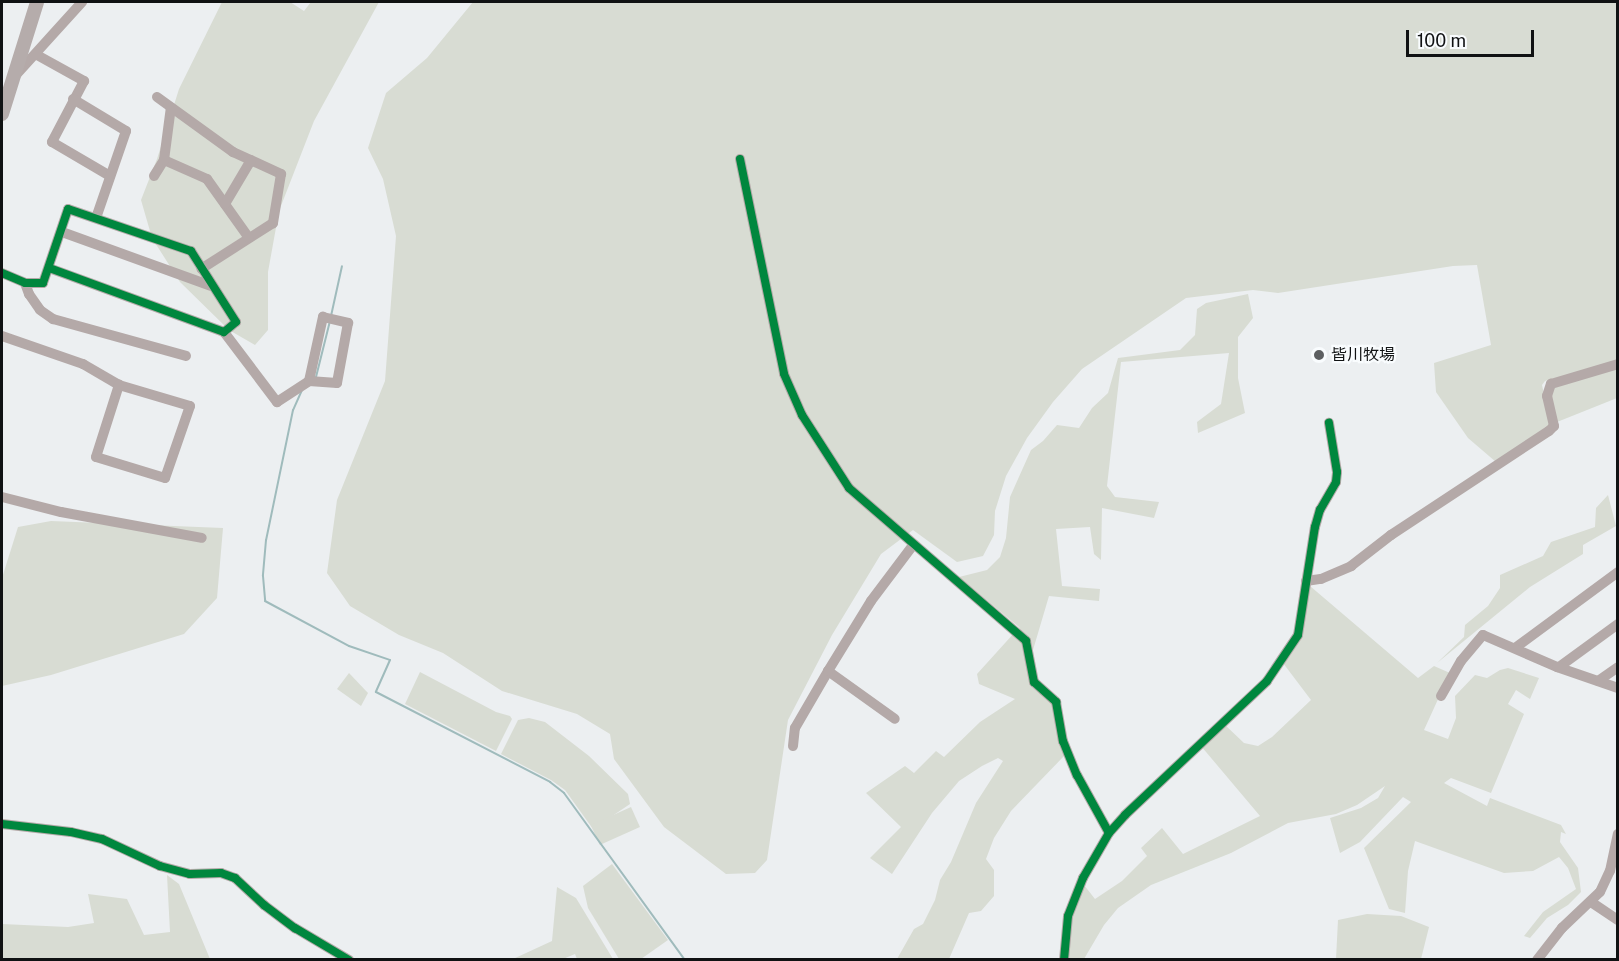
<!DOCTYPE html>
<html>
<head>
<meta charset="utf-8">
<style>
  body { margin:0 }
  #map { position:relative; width:1619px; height:961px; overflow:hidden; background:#eceff1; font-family:"Public Sans","Noto Sans JP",sans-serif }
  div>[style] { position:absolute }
  .green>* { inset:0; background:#d8dcd3; transform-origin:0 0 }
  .stream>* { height:2px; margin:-1px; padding:0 1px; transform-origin:1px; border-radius:1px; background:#9fbbbc }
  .minor>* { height:10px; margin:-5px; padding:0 5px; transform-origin:5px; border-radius:5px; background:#b4a9a8 }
  .major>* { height:14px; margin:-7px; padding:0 7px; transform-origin:7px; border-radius:7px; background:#b5acab }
  .cycleway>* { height:8px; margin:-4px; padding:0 4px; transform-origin:4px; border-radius:4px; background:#00873e }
  .dots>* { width:16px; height:16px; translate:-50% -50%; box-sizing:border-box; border:3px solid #f9fcfe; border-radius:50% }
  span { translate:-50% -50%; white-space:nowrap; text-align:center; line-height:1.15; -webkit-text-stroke:4.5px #f9fcfe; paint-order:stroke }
  .poi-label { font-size:16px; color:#101213 }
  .left { translate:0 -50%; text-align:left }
  .frame { position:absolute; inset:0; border:3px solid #101213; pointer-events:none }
  .scale { position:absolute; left:1406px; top:30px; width:128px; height:27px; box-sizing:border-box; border:3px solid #101213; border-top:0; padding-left:8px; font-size:18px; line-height:21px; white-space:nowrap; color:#101213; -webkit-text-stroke:4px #f9fcfe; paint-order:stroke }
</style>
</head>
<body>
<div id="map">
  <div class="green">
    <div style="clip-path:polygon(222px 2px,290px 2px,304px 11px,311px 2px,379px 2px,314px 121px,279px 211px,268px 272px,268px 330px,255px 345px,229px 330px,180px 282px,152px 238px,141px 200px,157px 159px,179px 89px)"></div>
    <div style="clip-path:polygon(473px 2px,1617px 2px,1617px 362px,1545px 381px,1542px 385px,1551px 426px,1496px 462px,1468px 438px,1436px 392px,1434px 363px,1491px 345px,1477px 265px,1453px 266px,1278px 293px,1253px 290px,1186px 298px,1082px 369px,1053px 402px,1027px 438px,1006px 476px,995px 511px,994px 535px,983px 556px,957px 562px,913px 530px,881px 554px,832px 635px,788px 720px,767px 860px,755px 873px,726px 874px,664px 827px,614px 759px,610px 734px,577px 714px,502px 691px,443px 653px,399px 635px,350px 606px,327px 573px,337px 500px,385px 381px,396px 236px,383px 179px,368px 148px,386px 93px,427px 58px)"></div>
    <div style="clip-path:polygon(1248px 294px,1253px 318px,1238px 337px,1238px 378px,1245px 413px,1198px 433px,1197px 422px,1221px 404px,1229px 353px,1121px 362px,1107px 486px,1115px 497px,1159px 502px,1154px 518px,1102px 508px,1101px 560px,1094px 554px,1090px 527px,1056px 529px,1062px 586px,1100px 589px,1099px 601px,1049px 596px,1033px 650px,1019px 627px,959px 577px,987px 570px,1000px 557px,1006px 538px,1010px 497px,1031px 450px,1043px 441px,1057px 425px,1079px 428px,1092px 408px,1108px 393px,1118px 358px,1180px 350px,1195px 335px,1197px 309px,1206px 303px)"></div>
    <div style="clip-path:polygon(1617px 367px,1617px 398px,1557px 422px,1550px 389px)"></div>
    <div style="clip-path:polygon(1608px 495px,1616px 526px,1583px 545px,1583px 554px,1530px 587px,1437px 663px,1464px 637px,1465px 625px,1488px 606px,1500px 588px,1500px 575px,1543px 556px,1551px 542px,1595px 527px,1596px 508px)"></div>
    <div style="clip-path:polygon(51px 521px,223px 528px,217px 598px,184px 634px,51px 675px,2px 686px,2px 578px,18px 527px)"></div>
    <div style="clip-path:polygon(1310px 586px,1418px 678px,1434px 666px,1450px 673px,1424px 730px,1448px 739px,1456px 718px,1455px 696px,1475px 675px,1487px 678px,1500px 670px,1508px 668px,1539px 678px,1530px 699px,1516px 690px,1508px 704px,1524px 714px,1491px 793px,1451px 778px,1444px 783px,1487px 806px,1490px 798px,1561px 825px,1566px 834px,1561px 832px,1560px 842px,1578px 868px,1581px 892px,1568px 905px,1547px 918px,1530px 938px,1524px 936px,1543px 912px,1576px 889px,1568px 868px,1559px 857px,1533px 871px,1504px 873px,1415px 841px,1408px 871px,1405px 913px,1389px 909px,1364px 848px,1411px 802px,1403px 797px,1360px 842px,1340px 853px,1330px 818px,1361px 808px,1378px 798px,1385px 786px,1357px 805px,1336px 814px,1288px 823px,1231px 853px,1151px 885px,1118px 908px,1104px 925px,1084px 959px,1067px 960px,1072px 917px,1084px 885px,1095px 899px,1122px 881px,1147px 856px,1141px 848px,1162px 828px,1183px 854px,1260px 816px,1201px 746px,1224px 724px,1244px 743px,1258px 746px,1272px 737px,1311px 700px,1283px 663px)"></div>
    <div style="clip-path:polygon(1015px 632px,1021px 642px,1031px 685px,1050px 698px,1065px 755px,1011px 811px,994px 838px,986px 859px,994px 870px,994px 896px,981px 911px,969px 913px,949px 959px,897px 959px,914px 929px,923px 924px,935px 900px,940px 880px,951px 862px,976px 803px,1003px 761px,998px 758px,982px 766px,959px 781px,932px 813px,892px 874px,870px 858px,901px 827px,866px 793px,905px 766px,914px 773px,936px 751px,944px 757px,980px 722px,1015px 699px,979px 684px,977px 674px)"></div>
    <div style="clip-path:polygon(420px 672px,496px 712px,510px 716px,512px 719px,496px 751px,405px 704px)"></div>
    <div style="clip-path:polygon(349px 673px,368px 693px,361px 706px,337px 689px)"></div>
    <div style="clip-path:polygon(529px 718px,545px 722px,589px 756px,628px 794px,630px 804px,593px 829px,565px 790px,551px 780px,501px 754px,518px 720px)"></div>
    <div style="left:631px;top:807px;width:22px;height:44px;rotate:66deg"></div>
    <div style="clip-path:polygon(612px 864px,668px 940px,641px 959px,619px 959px,588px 908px,583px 886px)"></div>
    <div style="clip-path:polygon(167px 875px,179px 884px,210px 959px,2px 959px,2px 924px,68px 927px,94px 923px,88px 894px,127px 899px,144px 935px,170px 932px)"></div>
    <div style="clip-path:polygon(557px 887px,576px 898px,613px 959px,577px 959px,575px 954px,563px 959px,513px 959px,552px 941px)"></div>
    <div style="clip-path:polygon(1367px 914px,1401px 916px,1429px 927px,1421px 959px,1336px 959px,1338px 920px)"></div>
  </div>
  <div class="stream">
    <div style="left:331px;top:316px;width:51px;rotate:-77.6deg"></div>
    <div style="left:316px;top:377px;width:58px;rotate:-76deg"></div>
    <div style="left:302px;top:390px;width:22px;rotate:114deg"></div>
    <div style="left:293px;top:410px;width:133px;rotate:101.7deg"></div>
    <div style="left:266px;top:540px;width:36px;rotate:95deg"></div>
    <div style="left:263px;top:576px;width:25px;rotate:85deg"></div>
    <div style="left:265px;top:601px;width:95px;rotate:28.2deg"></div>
    <div style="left:349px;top:646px;width:43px;rotate:18.9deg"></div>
    <div style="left:390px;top:660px;width:35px;rotate:114deg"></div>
    <div style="left:376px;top:692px;width:196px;rotate:27.3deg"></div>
    <div style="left:550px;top:782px;width:18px;rotate:38deg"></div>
    <div style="left:564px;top:793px;width:206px;rotate:54.1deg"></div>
  </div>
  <div class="minor">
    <div style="left:37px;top:55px;width:54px;rotate:29deg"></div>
    <div style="left:84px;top:81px;width:69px;rotate:117.7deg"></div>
    <div style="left:52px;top:142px;width:67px;rotate:30.4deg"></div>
    <div style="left:15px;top:76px;width:100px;rotate:-47.8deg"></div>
    <div style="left:157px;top:97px;width:94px;rotate:35.9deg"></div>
    <div style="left:233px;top:152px;width:53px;rotate:24.6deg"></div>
    <div style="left:281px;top:174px;width:50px;rotate:99.3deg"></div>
    <div style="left:273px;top:223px;width:85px;rotate:147.4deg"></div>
    <div style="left:73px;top:99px;width:62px;rotate:31.1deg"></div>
    <div style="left:126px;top:131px;width:92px;rotate:109deg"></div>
    <div style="left:740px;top:159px;width:219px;rotate:78.4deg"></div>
    <div style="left:784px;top:374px;width:45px;rotate:66.3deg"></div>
    <div style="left:802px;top:415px;width:87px;rotate:57.2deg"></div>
    <div style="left:849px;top:488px;width:234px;rotate:40.8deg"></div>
    <div style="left:1026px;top:641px;width:42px;rotate:79deg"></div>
    <div style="left:1034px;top:682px;width:30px;rotate:42deg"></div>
    <div style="left:1056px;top:702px;width:40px;rotate:80deg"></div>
    <div style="left:1063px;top:741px;width:37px;rotate:68deg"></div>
    <div style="left:1077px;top:775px;width:66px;rotate:61.1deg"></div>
    <div style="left:164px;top:160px;width:47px;rotate:23.8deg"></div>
    <div style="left:207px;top:179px;width:72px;rotate:54.6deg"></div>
    <div style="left:154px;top:176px;width:19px;rotate:-58deg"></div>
    <div style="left:164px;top:160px;width:53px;rotate:-82.5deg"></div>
    <div style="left:225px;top:204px;width:51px;rotate:-59.4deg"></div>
    <div style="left:62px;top:232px;width:158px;rotate:19.9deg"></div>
    <div style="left:2px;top:273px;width:25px;rotate:23deg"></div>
    <div style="left:25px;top:283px;width:18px"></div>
    <div style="left:43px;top:283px;width:78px;rotate:-71.3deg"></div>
    <div style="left:68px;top:209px;width:130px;rotate:18.9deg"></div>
    <div style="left:191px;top:251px;width:84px;rotate:57.6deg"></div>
    <div style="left:236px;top:322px;width:16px;rotate:140deg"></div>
    <div style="left:224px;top:332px;width:186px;rotate:-159.9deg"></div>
    <div style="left:25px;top:283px;width:12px;rotate:70deg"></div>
    <div style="left:29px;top:294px;width:19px;rotate:55deg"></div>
    <div style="left:40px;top:310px;width:16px;rotate:35deg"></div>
    <div style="left:53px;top:319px;width:138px;rotate:15.5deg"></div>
    <div style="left:224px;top:332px;width:88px;rotate:52.9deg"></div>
    <div style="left:277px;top:402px;width:38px;rotate:-33deg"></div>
    <div style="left:309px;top:381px;width:66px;rotate:-77.7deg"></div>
    <div style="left:323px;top:317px;width:26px;rotate:13deg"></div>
    <div style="left:348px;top:323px;width:61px;rotate:100.4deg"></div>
    <div style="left:337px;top:383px;width:28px;rotate:-176deg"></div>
    <div style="left:2px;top:336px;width:86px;rotate:19.1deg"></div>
    <div style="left:83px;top:364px;width:42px;rotate:30.3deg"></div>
    <div style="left:119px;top:385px;width:74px;rotate:16.5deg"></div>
    <div style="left:190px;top:406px;width:76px;rotate:109.1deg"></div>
    <div style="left:165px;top:478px;width:72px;rotate:-163.1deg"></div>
    <div style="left:96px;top:457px;width:76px;rotate:-72.3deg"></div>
    <div style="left:2px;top:497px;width:61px;rotate:14.3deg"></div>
    <div style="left:61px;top:512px;width:143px;rotate:10.4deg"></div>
    <div style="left:1306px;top:581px;width:15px;rotate:-8deg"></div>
    <div style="left:1321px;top:579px;width:33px;rotate:-23deg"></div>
    <div style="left:1351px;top:566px;width:51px;rotate:-37.8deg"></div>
    <div style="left:1391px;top:535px;width:189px;rotate:-33.4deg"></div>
    <div style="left:1549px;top:431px;width:7px;rotate:-45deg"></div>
    <div style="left:1554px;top:426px;width:31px;rotate:-103deg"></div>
    <div style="left:1547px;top:396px;width:13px;rotate:-72deg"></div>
    <div style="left:1551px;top:384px;width:70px;rotate:-16.6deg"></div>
    <div style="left:1515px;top:648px;width:128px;rotate:-36.4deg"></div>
    <div style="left:1559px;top:667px;width:73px;rotate:-36.1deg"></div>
    <div style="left:828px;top:671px;width:82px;rotate:35.6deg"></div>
    <div style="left:1598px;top:681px;width:24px;rotate:-35deg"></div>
    <div style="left:1441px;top:696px;width:40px;rotate:-60.3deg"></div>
    <div style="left:1461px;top:661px;width:34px;rotate:-50deg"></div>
    <div style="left:1483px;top:635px;width:81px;rotate:23.4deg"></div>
    <div style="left:1557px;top:667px;width:65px;rotate:19deg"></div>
    <div style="left:793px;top:746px;width:18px;rotate:-84deg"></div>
    <div style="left:795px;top:728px;width:66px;rotate:-59.9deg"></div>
    <div style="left:828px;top:671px;width:82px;rotate:-58.4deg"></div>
    <div style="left:871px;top:601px;width:71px;rotate:-53deg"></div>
    <div style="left:2px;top:824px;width:69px;rotate:6.6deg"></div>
    <div style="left:71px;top:832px;width:32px;rotate:13deg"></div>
    <div style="left:102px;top:839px;width:64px;rotate:25deg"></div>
    <div style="left:160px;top:866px;width:31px;rotate:15deg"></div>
    <div style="left:190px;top:874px;width:31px;rotate:-2deg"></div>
    <div style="left:221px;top:873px;width:15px;rotate:20deg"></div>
    <div style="left:235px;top:878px;width:40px;rotate:43deg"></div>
    <div style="left:264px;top:905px;width:39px;rotate:37deg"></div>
    <div style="left:295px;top:928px;width:63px;rotate:30.7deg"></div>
    <div style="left:1591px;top:902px;width:32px;rotate:34deg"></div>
    <div style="left:1064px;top:960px;width:44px;rotate:-84.8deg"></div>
    <div style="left:1068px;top:916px;width:41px;rotate:-68.5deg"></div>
    <div style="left:1083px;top:878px;width:52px;rotate:-60deg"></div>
    <div style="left:1109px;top:833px;width:24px;rotate:-48deg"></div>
    <div style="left:1125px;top:815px;width:195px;rotate:-43.3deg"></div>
    <div style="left:1267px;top:681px;width:55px;rotate:-56deg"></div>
    <div style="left:1298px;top:635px;width:109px;rotate:-81.1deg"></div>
    <div style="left:1315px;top:527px;width:18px;rotate:-74deg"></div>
    <div style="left:1320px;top:510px;width:32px;rotate:-60deg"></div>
    <div style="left:1336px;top:482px;width:10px;rotate:-84deg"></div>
    <div style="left:1337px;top:472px;width:50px;rotate:-99.3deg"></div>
    <div style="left:1537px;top:960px;width:41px;rotate:-52deg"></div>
    <div style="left:1562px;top:928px;width:52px;rotate:-43.5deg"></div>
    <div style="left:1600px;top:892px;width:23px;rotate:-65deg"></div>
    <div style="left:1610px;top:871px;width:38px;rotate:-78deg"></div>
  </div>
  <div class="major">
    <div style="left:2px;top:114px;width:117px;rotate:-72.6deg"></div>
  </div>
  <div class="cycleway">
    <div style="left:740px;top:159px;width:219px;rotate:78.4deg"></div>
    <div style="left:784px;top:374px;width:45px;rotate:66.3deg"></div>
    <div style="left:802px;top:415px;width:87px;rotate:57.2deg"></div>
    <div style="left:849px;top:488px;width:234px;rotate:40.8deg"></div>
    <div style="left:1026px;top:641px;width:42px;rotate:79deg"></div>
    <div style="left:1034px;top:682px;width:30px;rotate:42deg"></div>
    <div style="left:1056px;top:702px;width:40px;rotate:80deg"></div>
    <div style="left:1063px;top:741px;width:37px;rotate:68deg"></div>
    <div style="left:1077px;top:775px;width:66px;rotate:61.1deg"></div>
    <div style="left:2px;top:273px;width:25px;rotate:23deg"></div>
    <div style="left:25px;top:283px;width:18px"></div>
    <div style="left:43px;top:283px;width:78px;rotate:-71.3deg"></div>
    <div style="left:68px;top:209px;width:130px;rotate:18.9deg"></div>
    <div style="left:191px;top:251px;width:84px;rotate:57.6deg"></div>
    <div style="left:236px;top:322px;width:16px;rotate:140deg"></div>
    <div style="left:224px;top:332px;width:186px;rotate:-159.9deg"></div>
    <div style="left:2px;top:824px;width:69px;rotate:6.6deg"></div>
    <div style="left:71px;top:832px;width:32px;rotate:13deg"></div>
    <div style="left:102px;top:839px;width:64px;rotate:25deg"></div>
    <div style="left:160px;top:866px;width:31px;rotate:15deg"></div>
    <div style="left:190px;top:874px;width:31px;rotate:-2deg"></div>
    <div style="left:221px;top:873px;width:15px;rotate:20deg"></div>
    <div style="left:235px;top:878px;width:40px;rotate:43deg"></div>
    <div style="left:264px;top:905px;width:39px;rotate:37deg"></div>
    <div style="left:295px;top:928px;width:63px;rotate:30.7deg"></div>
    <div style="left:1064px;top:960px;width:44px;rotate:-84.8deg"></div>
    <div style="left:1068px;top:916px;width:41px;rotate:-68.5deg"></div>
    <div style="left:1083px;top:878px;width:52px;rotate:-60deg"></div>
    <div style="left:1109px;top:833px;width:24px;rotate:-48deg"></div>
    <div style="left:1125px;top:815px;width:195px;rotate:-43.3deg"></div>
    <div style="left:1267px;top:681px;width:55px;rotate:-56deg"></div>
    <div style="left:1298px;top:635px;width:109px;rotate:-81.1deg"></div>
    <div style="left:1315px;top:527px;width:18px;rotate:-74deg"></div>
    <div style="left:1320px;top:510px;width:32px;rotate:-60deg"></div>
    <div style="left:1336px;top:482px;width:10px;rotate:-84deg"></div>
    <div style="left:1337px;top:472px;width:50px;rotate:-99.3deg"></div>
  </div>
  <div class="dots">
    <div style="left:1319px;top:355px;background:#5d5f61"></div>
  </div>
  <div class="poi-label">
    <span class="left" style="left:1331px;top:355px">皆川牧場</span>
  </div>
  <div class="frame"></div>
  <div class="scale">100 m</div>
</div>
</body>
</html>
